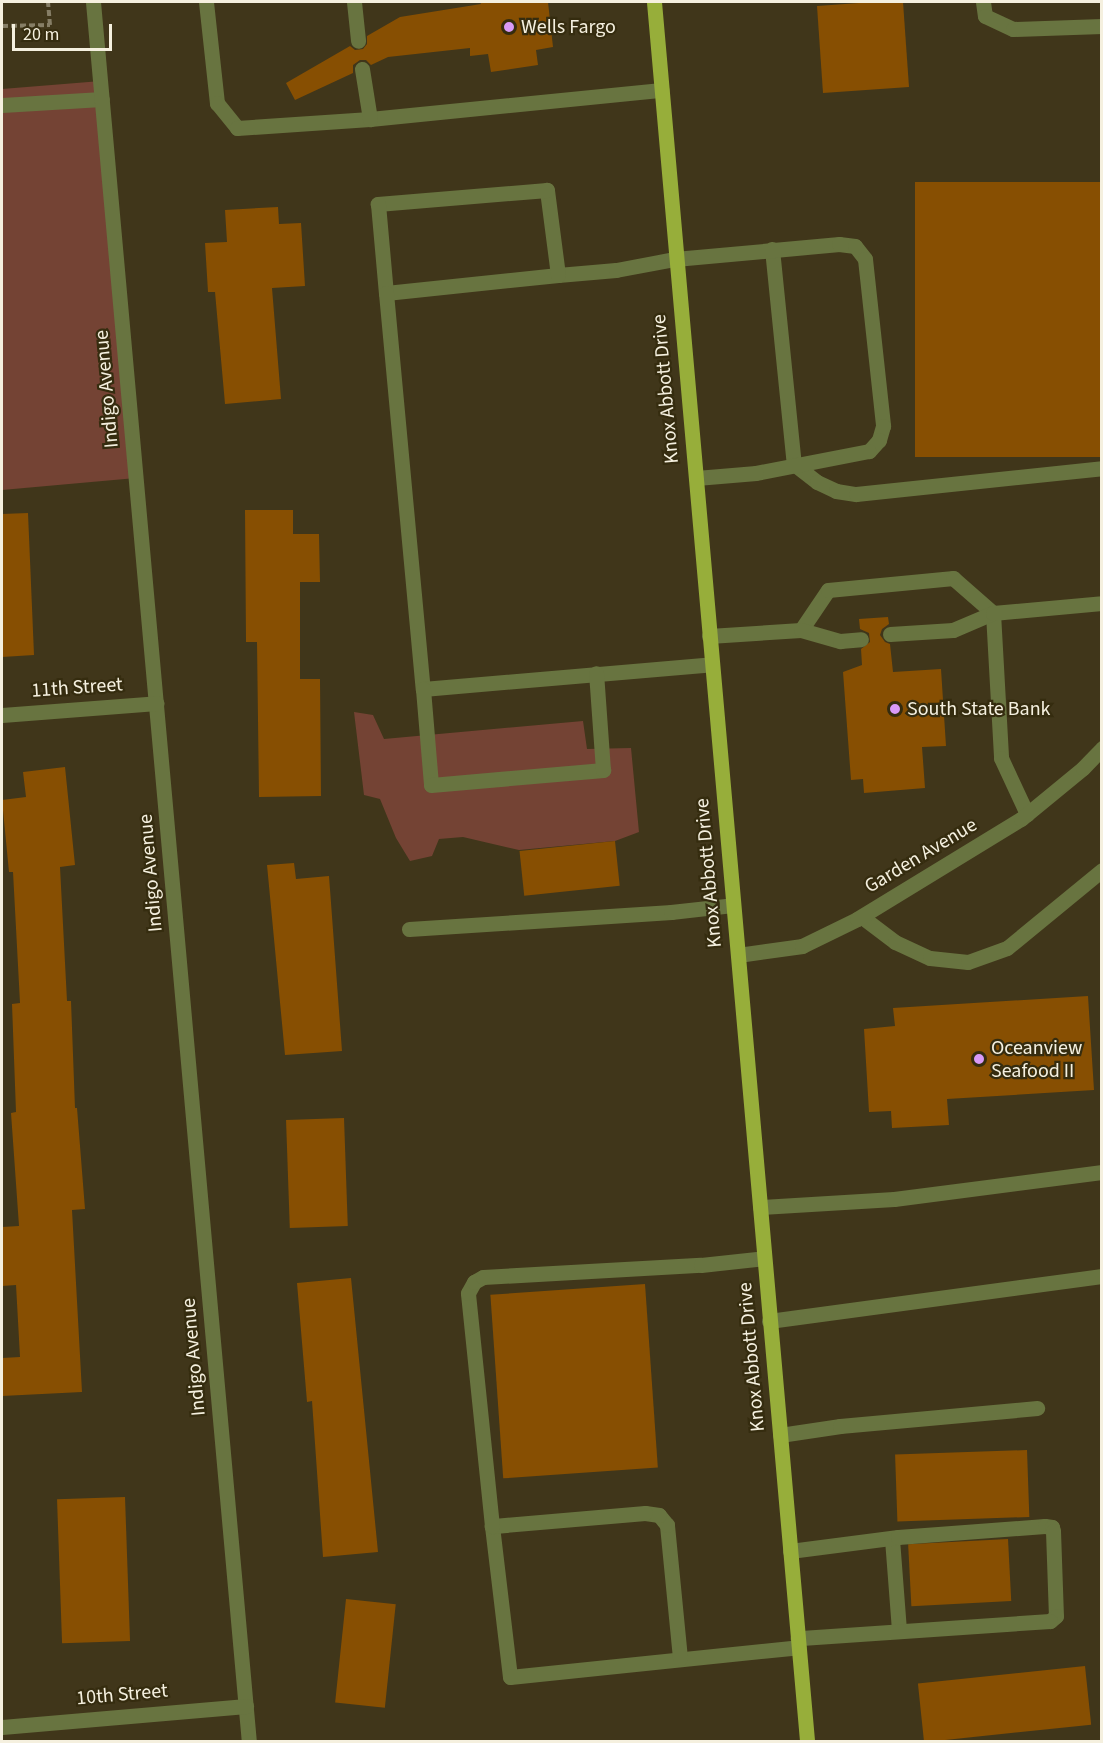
<!DOCTYPE html>
<html>
<head>
<meta charset="utf-8">
<style>
  body { margin:0 }
  #map { position:relative; width:1103px; height:1743px; overflow:hidden; background:#40361a; font-family:"Source Sans 3",sans-serif }
  div>[style] { position:absolute }
  .green>* { inset:0; background:#744334 }
  .building>* { inset:0; background:#874f02; transform-origin:0 0 }
  .path>* { height:4px; margin-top:-2px; transform-origin:0; background:repeating-linear-gradient(90deg,#867e66 0 6px,transparent 0 9px) }
  .service>* { height:15px; margin:-7.5px; padding:0 7.5px; transform-origin:7.5px; border-radius:7.5px; background:#687440 }
  .minor>* { height:15px; margin:-7.5px; padding:0 7.5px; transform-origin:7.5px; border-radius:7.5px; background:#687440 }
  .primary>* { height:15px; margin:-7.5px; padding:0 7.5px; transform-origin:7.5px; border-radius:7.5px; background:#97ae3a }
  .dots>* { width:16px; height:16px; translate:-50% -50%; box-sizing:border-box; border:3px solid #352c0f; border-radius:50% }
  span { translate:-50% -50%; white-space:nowrap; text-align:center; line-height:1.15; -webkit-text-stroke:4.5px #352c0f; paint-order:stroke }
  .poi-label { font-size:20px; color:#f5f0df }
  .left { translate:0 -50%; text-align:left }
  .street-label { font-size:20px; color:#f5f0df }
  .frame { position:absolute; inset:0; border:3px solid #f5f0df; pointer-events:none }
  .scale { position:absolute; left:12px; top:24px; width:100px; height:27px; box-sizing:border-box; border:3px solid #f5f0df; border-top:0; padding-left:8px; font-size:18px; line-height:21px; white-space:nowrap; color:#f5f0df; -webkit-text-stroke:4px #352c0f; paint-order:stroke }
</style>
</head>
<body>
<div id="map">
  <div class="green">
    <div style="clip-path:polygon(101px 81px,136px 478px,2px 490px,2px 89px)"></div>
    <div style="clip-path:polygon(354px 712px,373px 715px,384px 739px,583px 721px,587px 749px,631px 748px,639px 832px,615px 841px,519px 850px,463px 837px,439px 839px,432px 856px,410px 861px,396px 838px,380px 799px,364px 795px)"></div>
  </div>
  <div class="building">
    <div style="clip-path:polygon(480px 2px,548px 2px,553px 47px,536px 50px,538px 65px,491px 72px,488px 54px,470px 56px,470px 48px,388px 57px,371px 65px,366px 60px,360px 60px,353px 65px,353px 73px,295px 100px,286px 83px,350px 46px,355px 50px,363px 49px,367px 44px,367px 36px,400px 17px,481px 4px)"></div>
    <div style="clip-path:polygon(873px 2px,903px 2px,909px 87px,823px 93px,817px 6px)"></div>
    <div style="left:1101px;top:182px;width:275px;height:186px;rotate:90deg"></div>
    <div style="clip-path:polygon(278px 207px,279px 224px,301px 223px,305px 286px,272px 288px,281px 399px,225px 404px,215px 292px,208px 292px,205px 243px,227px 242px,225px 210px)"></div>
    <div style="clip-path:polygon(245px 510px,293px 510px,293px 534px,319px 534px,320px 582px,300px 582px,300px 679px,320px 679px,321px 796px,259px 797px,257px 642px,246px 642px)"></div>
    <div style="clip-path:polygon(28px 513px,34px 655px,2px 657px,2px 514px)"></div>
    <div style="clip-path:polygon(888px 617px,889px 624px,882px 629px,880px 635px,885px 642px,890px 644px,893px 672px,941px 669px,946px 746px,922px 747px,925px 788px,864px 793px,863px 779px,851px 780px,843px 672px,862px 665px,861px 649px,870px 642px,869px 633px,860px 629px,859px 619px)"></div>
    <div style="clip-path:polygon(65px 767px,75px 865px,60px 867px,67px 1001px,71px 1001px,75px 1108px,77px 1108px,85px 1209px,72px 1210px,82px 1392px,2px 1396px,2px 1358px,20px 1357px,16px 1285px,2px 1286px,2px 1227px,19px 1226px,11px 1113px,16px 1112px,12px 1004px,20px 1003px,13px 872px,9px 872px,2px 800px,26px 797px,23px 772px)"></div>
    <div style="left:615px;top:841px;width:45px;height:96px;rotate:84deg"></div>
    <div style="clip-path:polygon(294px 863px,296px 879px,329px 876px,342px 1051px,285px 1055px,267px 865px)"></div>
    <div style="clip-path:polygon(1088px 996px,1094px 1090px,947px 1099px,949px 1125px,892px 1128px,891px 1111px,869px 1112px,864px 1029px,895px 1026px,893px 1008px)"></div>
    <div style="left:344px;top:1118px;width:108px;height:58px;rotate:88deg"></div>
    <div style="clip-path:polygon(351px 1278px,378px 1552px,323px 1557px,312px 1401px,307px 1402px,297px 1283px)"></div>
    <div style="left:645px;top:1284px;width:184px;height:155px;rotate:86deg"></div>
    <div style="left:1027px;top:1450px;width:67px;height:132px;rotate:88deg"></div>
    <div style="left:125px;top:1497px;width:144px;height:68px;rotate:88deg"></div>
    <div style="left:1008px;top:1539px;width:62px;height:100px;rotate:87deg"></div>
    <div style="left:346px;top:1599px;width:50px;height:104px;rotate:6deg"></div>
    <div style="left:1085px;top:1666px;width:59px;height:168px;rotate:84deg"></div>
  </div>
  <div class="path">
    <div style="left:2px;top:26px;width:48px;rotate:-1.2deg"></div>
    <div style="left:50px;top:25px;width:23px;rotate:-95deg"></div>
  </div>
  <div class="service">
    <div style="left:206px;top:2px;width:102px;rotate:83.8deg"></div>
    <div style="left:217px;top:103px;width:32px;rotate:51deg"></div>
    <div style="left:237px;top:128px;width:133px;rotate:-3.9deg"></div>
    <div style="left:370px;top:119px;width:293px;rotate:-5.7deg"></div>
    <div style="left:354px;top:2px;width:39px;rotate:84deg"></div>
    <div style="left:983px;top:2px;width:14px;rotate:82deg"></div>
    <div style="left:985px;top:16px;width:31px;rotate:25deg"></div>
    <div style="left:1013px;top:29px;width:89px;rotate:-1.9deg"></div>
    <div style="left:362px;top:69px;width:51px;rotate:80.9deg"></div>
    <div style="left:2px;top:105px;width:100px;rotate:-3.4deg"></div>
    <div style="left:772px;top:249px;width:216px;rotate:84.2deg"></div>
    <div style="left:794px;top:464px;width:29px;rotate:38deg"></div>
    <div style="left:817px;top:482px;width:21px;rotate:25deg"></div>
    <div style="left:836px;top:491px;width:20px;rotate:9deg"></div>
    <div style="left:856px;top:494px;width:247px;rotate:-6deg"></div>
    <div style="left:558px;top:275px;width:58px;rotate:-4.9deg"></div>
    <div style="left:616px;top:270px;width:60px;rotate:-10.6deg"></div>
    <div style="left:675px;top:259px;width:165px;rotate:-5.2deg"></div>
    <div style="left:839px;top:244px;width:16px;rotate:7deg"></div>
    <div style="left:855px;top:246px;width:16px;rotate:52deg"></div>
    <div style="left:865px;top:259px;width:168px;rotate:83.8deg"></div>
    <div style="left:883px;top:426px;width:15px;rotate:106deg"></div>
    <div style="left:879px;top:440px;width:15px;rotate:132deg"></div>
    <div style="left:869px;top:451px;width:115px;rotate:169deg"></div>
    <div style="left:756px;top:473px;width:60px;rotate:175.2deg"></div>
    <div style="left:386px;top:293px;width:173px;rotate:-6deg"></div>
    <div style="left:558px;top:275px;width:86px;rotate:-97.4deg"></div>
    <div style="left:547px;top:190px;width:170px;rotate:175.3deg"></div>
    <div style="left:378px;top:204px;width:89px;rotate:84.9deg"></div>
    <div style="left:386px;top:293px;width:398px;rotate:84.7deg"></div>
    <div style="left:423px;top:689px;width:290px;rotate:-4.9deg"></div>
    <div style="left:801px;top:630px;width:48px;rotate:-56deg"></div>
    <div style="left:828px;top:590px;width:126px;rotate:-5.5deg"></div>
    <div style="left:953px;top:578px;width:53px;rotate:41.2deg"></div>
    <div style="left:993px;top:613px;width:145px;rotate:86.8deg"></div>
    <div style="left:1001px;top:758px;width:62px;rotate:65.1deg"></div>
    <div style="left:890px;top:634px;width:63px;rotate:-3.6deg"></div>
    <div style="left:953px;top:630px;width:43px;rotate:-23deg"></div>
    <div style="left:993px;top:613px;width:109px;rotate:-5.2deg"></div>
    <div style="left:709px;top:636px;width:92px;rotate:-3.7deg"></div>
    <div style="left:801px;top:630px;width:41px;rotate:15.8deg"></div>
    <div style="left:840px;top:641px;width:21px;rotate:-5deg"></div>
    <div style="left:423px;top:689px;width:96px;rotate:85.2deg"></div>
    <div style="left:431px;top:785px;width:173px;rotate:-5deg"></div>
    <div style="left:603px;top:770px;width:97px;rotate:-94.1deg"></div>
    <div style="left:862px;top:917px;width:41px;rotate:37.1deg"></div>
    <div style="left:895px;top:942px;width:38px;rotate:25deg"></div>
    <div style="left:930px;top:958px;width:38px;rotate:6deg"></div>
    <div style="left:968px;top:962px;width:41px;rotate:-19.7deg"></div>
    <div style="left:1007px;top:948px;width:123px;rotate:-39.4deg"></div>
    <div style="left:409px;top:929px;width:263px;rotate:-3.7deg"></div>
    <div style="left:671px;top:912px;width:62px;rotate:-6.4deg"></div>
    <div style="left:760px;top:1207px;width:134px;rotate:-3.4deg"></div>
    <div style="left:894px;top:1199px;width:210px;rotate:-7.4deg"></div>
    <div style="left:769px;top:1321px;width:336px;rotate:-7.7deg"></div>
    <div style="left:780px;top:1435px;width:61px;rotate:-8.5deg"></div>
    <div style="left:840px;top:1426px;width:198px;rotate:-5.2deg"></div>
    <div style="left:492px;top:1526px;width:152px;rotate:83.2deg"></div>
    <div style="left:510px;top:1677px;width:290px;rotate:-5.9deg"></div>
    <div style="left:892px;top:1539px;width:92px;rotate:85.6deg"></div>
    <div style="left:790px;top:1551px;width:109px;rotate:-7.4deg"></div>
    <div style="left:898px;top:1537px;width:147px;rotate:-4.3deg"></div>
    <div style="left:1045px;top:1526px;width:7px;rotate:8deg"></div>
    <div style="left:1052px;top:1527px;width:4px;rotate:76deg"></div>
    <div style="left:1053px;top:1531px;width:85px;rotate:88deg"></div>
    <div style="left:1056px;top:1616px;width:8px;rotate:140deg"></div>
    <div style="left:1050px;top:1621px;width:253px;rotate:176.1deg"></div>
    <div style="left:680px;top:1658px;width:134px;rotate:-95.6deg"></div>
    <div style="left:667px;top:1525px;width:13px;rotate:-129deg"></div>
    <div style="left:659px;top:1515px;width:14px;rotate:-172deg"></div>
    <div style="left:645px;top:1513px;width:154px;rotate:175.1deg"></div>
    <div style="left:492px;top:1526px;width:234px;rotate:-95.9deg"></div>
    <div style="left:468px;top:1293px;width:13px;rotate:-61deg"></div>
    <div style="left:474px;top:1282px;width:10px;rotate:-29deg"></div>
    <div style="left:483px;top:1277px;width:218px;rotate:-3.2deg"></div>
    <div style="left:701px;top:1265px;width:63px;rotate:-6.3deg"></div>
  </div>
  <div class="minor">
    <div style="left:93px;top:2px;width:1747px;rotate:84.88deg"></div>
    <div style="left:2px;top:715px;width:155px;rotate:-4.4deg"></div>
    <div style="left:738px;top:955px;width:65px;rotate:-8deg"></div>
    <div style="left:802px;top:946px;width:61px;rotate:-26.1deg"></div>
    <div style="left:857px;top:919px;width:192px;rotate:-31.4deg"></div>
    <div style="left:1021px;top:819px;width:80px;rotate:-39.4deg"></div>
    <div style="left:1083px;top:768px;width:28px;rotate:-46deg"></div>
    <div style="left:2px;top:1727px;width:245px;rotate:-4.9deg"></div>
  </div>
  <div class="primary">
    <div style="left:654px;top:2px;width:1747px;rotate:84.97deg"></div>
  </div>
  <div class="dots">
    <div style="left:509px;top:27px;background:#d99af7"></div>
    <div style="left:895px;top:709px;background:#d99af7"></div>
    <div style="left:979px;top:1059px;background:#d99af7"></div>
  </div>
  <div class="poi-label">
    <span class="left" style="left:521px;top:27px">Wells Fargo</span>
    <span class="left" style="left:907px;top:709px">South State Bank</span>
    <span class="left" style="left:991px;top:1060px">Oceanview<br>Seafood II</span>
  </div>
  <div class="street-label">
    <span style="left:107px;top:389px;rotate:-95deg">Indigo Avenue</span>
    <span style="left:666px;top:389px;rotate:-95deg">Knox Abbott Drive</span>
    <span style="left:77px;top:688px;rotate:-4deg">11th Street</span>
    <span style="left:921px;top:856px;rotate:-31deg">Garden Avenue</span>
    <span style="left:151px;top:873px;rotate:-95deg">Indigo Avenue</span>
    <span style="left:709px;top:873px;rotate:-95deg">Knox Abbott Drive</span>
    <span style="left:194px;top:1357px;rotate:-95deg">Indigo Avenue</span>
    <span style="left:752px;top:1357px;rotate:-95deg">Knox Abbott Drive</span>
    <span style="left:122px;top:1695px;rotate:-5deg">10th Street</span>
  </div>
  <div class="frame"></div>
  <div class="scale">20 m</div>
</div>
</body>
</html>
